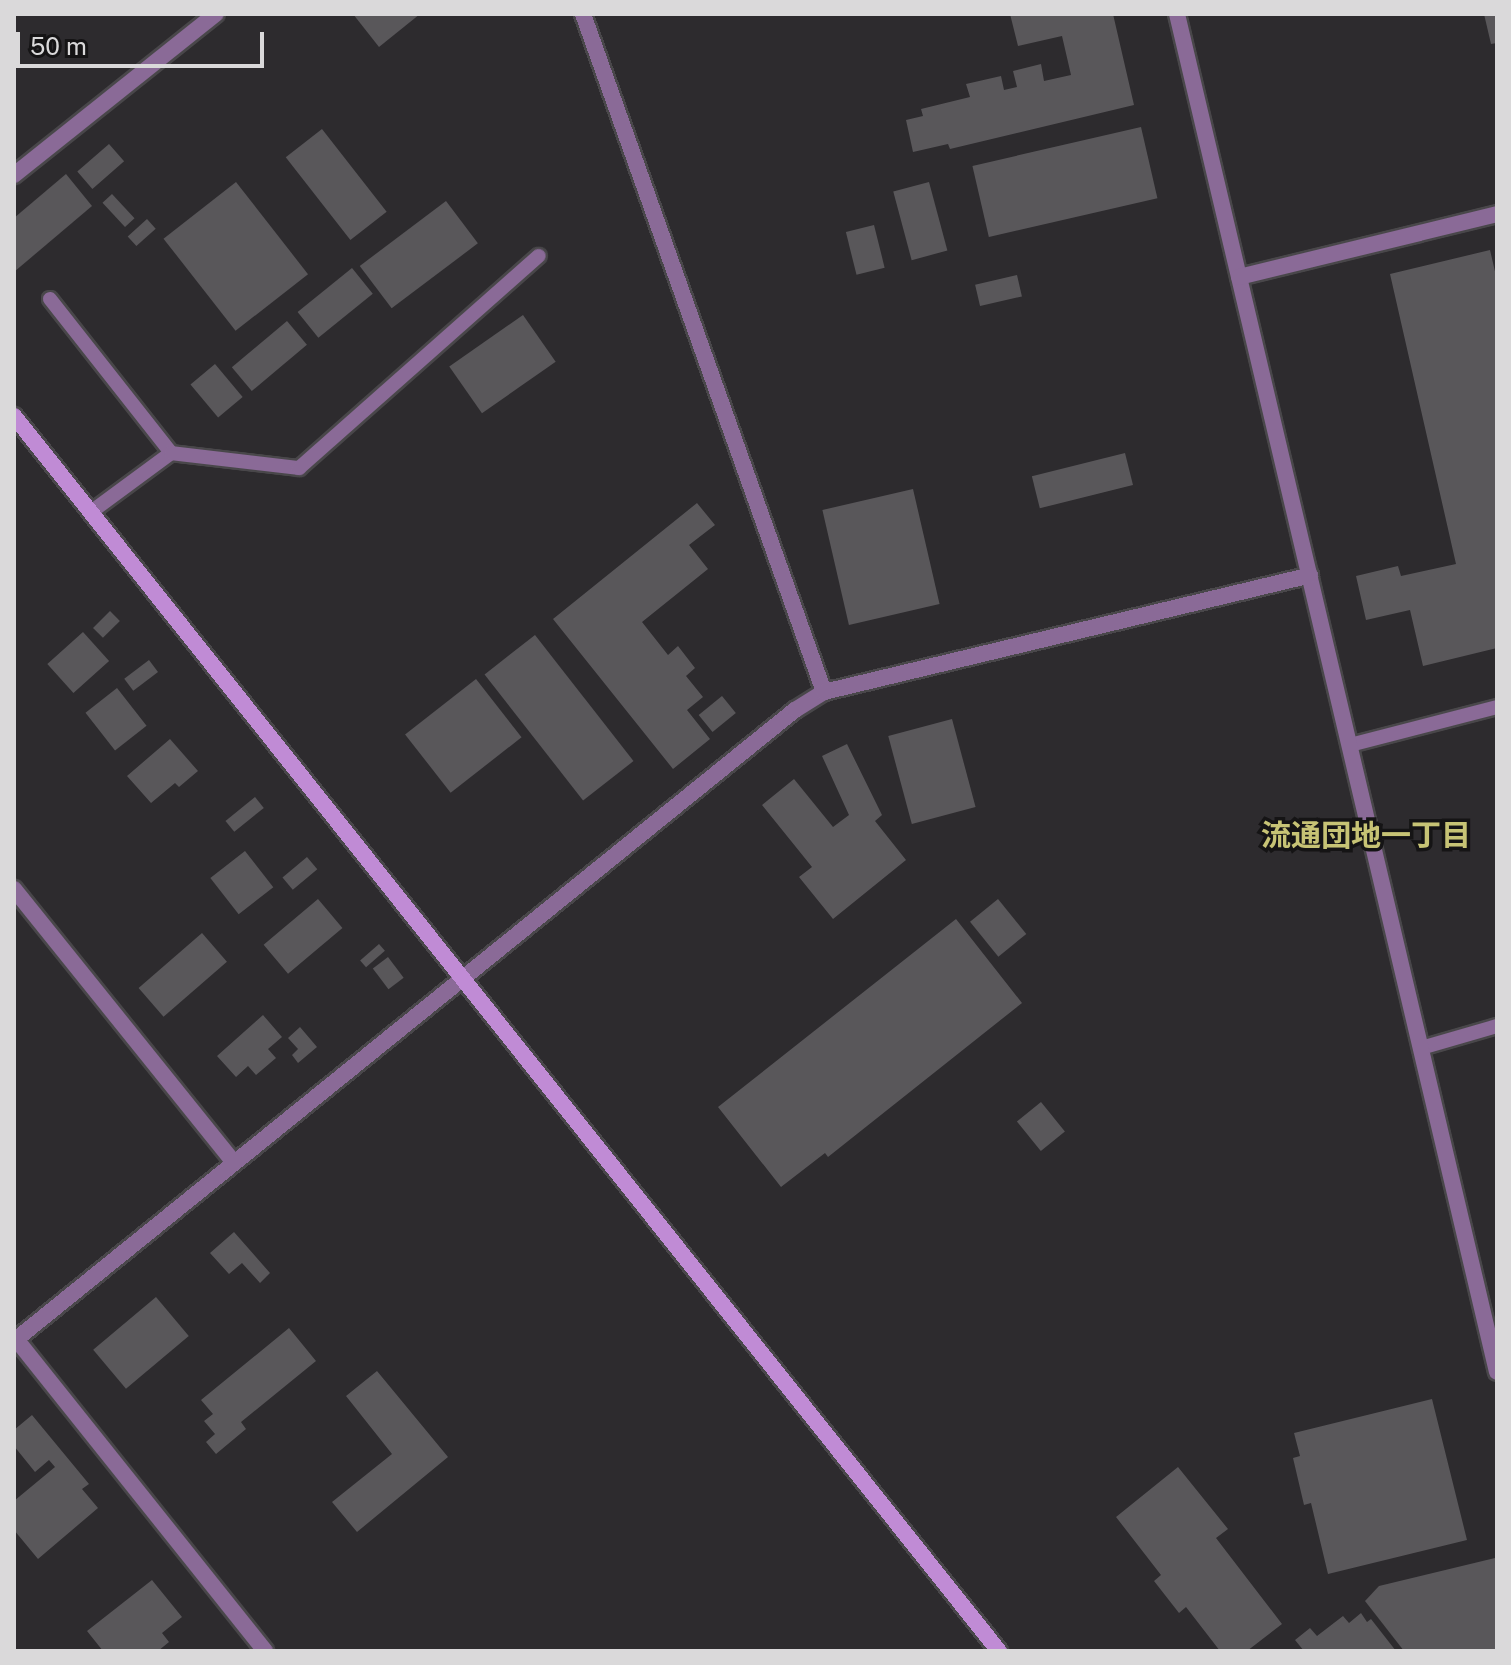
<!DOCTYPE html>
<html>
<head>
<meta charset="utf-8">
<style>
	body { margin:0 }
	#map { position:relative; width:1511px; height:1665px; overflow:hidden; background:#2d2b2e; font-family:"Public Sans","Noto Sans JP",sans-serif }
	div>[style] { position:absolute }
	.building>* { inset:0; background:#59575a; transform-origin:0 0 }
	.roads { filter:drop-shadow(2px 0 #49474a) drop-shadow(-2px 0 #49474a) drop-shadow(0 2px #49474a) drop-shadow(0 -2px #49474a) }
	.lane>* { height:14px; margin:-7px; padding:0 7px; transform-origin:7px; border-radius:7px; background:#8a6a97 }
	.street>* { height:16px; margin:-8px; padding:0 8px; transform-origin:8px; border-radius:8px; background:#8a6a97 }
	.secondary>* { height:16px; margin:-8px; padding:0 8px; transform-origin:8px; border-radius:8px; background:#c08bd5 }
	span { translate:-50% -50%; white-space:nowrap; text-align:center; line-height:1.15; -webkit-text-stroke:7px #151415; paint-order:stroke }
	.neighbourhood-label { font-size:30px; color:#c7c375; font-weight:700 }
	.frame { position:absolute; inset:0; border:16px solid #dad9da; pointer-events:none }
	.scale { position:absolute; left:16px; top:32px; width:248px; height:36px; box-sizing:border-box; border:4px solid #dad9da; border-top:0; padding-left:10px; font-size:24px; line-height:28px; white-space:nowrap; color:#dad9da; -webkit-text-stroke:6px #151415; paint-order:stroke }
</style>
</head>
<body>
<div id="map">
	<div class="building">
		<i style="clip-path:polygon(353px 14px,420px 14px,379px 47px)"></i>
		<i style="clip-path:polygon(1010px 14px,1113px 14px,1134px 105px,950px 149px,948px 144px,913px 152px,906px 120px,923px 116px,921px 109px,970px 97px,966px 84px,1001px 76px,1004px 90px,1017px 87px,1013px 71px,1041px 64px,1044px 81px,1071px 75px,1062px 36px,1018px 46px)"></i>
		<i style="clip-path:polygon(1484px 14px,1497px 14px,1497px 43px,1491px 44px)"></i>
		<i style="left:1141px;top:127px;width:73px;height:173px;rotate:77deg"></i>
		<i style="left:322px;top:129px;width:105px;height:46px;rotate:52deg"></i>
		<i style="left:109px;top:144px;width:23px;height:42px;rotate:49deg"></i>
		<i style="clip-path:polygon(66px 174px,92px 206px,14px 272px,14px 218px)"></i>
		<i style="left:236px;top:182px;width:117px;height:92px;rotate:52deg"></i>
		<i style="left:929px;top:182px;width:71px;height:37px;rotate:75deg"></i>
		<i style="left:112px;top:194px;width:33px;height:13px;rotate:47deg"></i>
		<i style="left:446px;top:201px;width:53px;height:108px;rotate:53deg"></i>
		<i style="left:147px;top:219px;width:13px;height:26px;rotate:48deg"></i>
		<i style="left:874px;top:225px;width:44px;height:29px;rotate:76deg"></i>
		<i style="clip-path:polygon(1490px 250px,1497px 280px,1497px 648px,1423px 666px,1410px 610px,1366px 620px,1356px 576px,1398px 566px,1401px 576px,1456px 564px,1390px 274px)"></i>
		<i style="left:352px;top:268px;width:33px;height:70px;rotate:51deg"></i>
		<i style="left:1017px;top:275px;width:22px;height:43px;rotate:77deg"></i>
		<i style="left:523px;top:315px;width:57px;height:90px;rotate:55deg"></i>
		<i style="left:287px;top:321px;width:31px;height:72px;rotate:50deg"></i>
		<i style="left:215px;top:364px;width:43px;height:32px;rotate:50deg"></i>
		<i style="left:1125px;top:453px;width:33px;height:96px;rotate:76deg"></i>
		<i style="left:913px;top:489px;width:118px;height:93px;rotate:77deg"></i>
		<i style="clip-path:polygon(697px 503px,715px 525px,689px 545px,708px 569px,642px 622px,668px 655px,678px 646px,695px 668px,686px 676px,703px 697px,687px 710px,710px 739px,673px 769px,553px 619px)"></i>
		<i style="left:110px;top:611px;width:14px;height:24px;rotate:45deg"></i>
		<i style="left:83px;top:632px;width:39px;height:48px;rotate:48deg"></i>
		<i style="left:535px;top:635px;width:160px;height:64px;rotate:52deg"></i>
		<i style="left:149px;top:660px;width:15px;height:31px;rotate:53deg"></i>
		<i style="left:476px;top:679px;width:74px;height:90px;rotate:52deg"></i>
		<i style="left:117px;top:688px;width:48px;height:40px;rotate:52deg"></i>
		<i style="left:722px;top:696px;width:22px;height:30px;rotate:51deg"></i>
		<i style="left:952px;top:719px;width:91px;height:66px;rotate:75deg"></i>
		<i style="clip-path:polygon(170px 739px,198px 771px,179px 787px,175px 783px,151px 803px,127px 776px)"></i>
		<i style="clip-path:polygon(847px 744px,882px 815px,875px 821px,906px 860px,833px 919px,799px 877px,812px 867px,762px 805px,794px 779px,833px 827px,849px 815px,822px 756px)"></i>
		<i style="left:255px;top:797px;width:14px;height:38px;rotate:51deg"></i>
		<i style="left:245px;top:851px;width:46px;height:44px;rotate:52deg"></i>
		<i style="left:307px;top:857px;width:16px;height:32px;rotate:50deg"></i>
		<i style="left:318px;top:899px;width:38px;height:71px;rotate:50deg"></i>
		<i style="left:998px;top:899px;width:45px;height:36px;rotate:51deg"></i>
		<i style="clip-path:polygon(956px 919px,1022px 1003px,828px 1157px,825px 1153px,781px 1187px,718px 1107px)"></i>
		<i style="left:202px;top:933px;width:38px;height:84px;rotate:49deg"></i>
		<i style="left:379px;top:944px;width:9px;height:25px;rotate:49deg"></i>
		<i style="left:388px;top:957px;width:26px;height:19px;rotate:53deg"></i>
		<i style="clip-path:polygon(263px 1015px,282px 1037px,268px 1049px,276px 1058px,256px 1075px,248px 1066px,236px 1077px,217px 1056px)"></i>
		<i style="clip-path:polygon(300px 1027px,317px 1047px,298px 1063px,292px 1055px,298px 1049px,288px 1038px)"></i>
		<i style="left:1041px;top:1102px;width:38px;height:31px;rotate:51deg"></i>
		<i style="clip-path:polygon(234px 1232px,270px 1273px,260px 1283px,242px 1263px,229px 1274px,210px 1253px)"></i>
		<i style="left:156px;top:1297px;width:51px;height:82px;rotate:50deg"></i>
		<i style="clip-path:polygon(289px 1328px,316px 1361px,241px 1422px,246px 1429px,216px 1454px,206px 1442px,215px 1434px,204px 1421px,213px 1414px,201px 1400px)"></i>
		<i style="clip-path:polygon(377px 1371px,448px 1457px,357px 1532px,332px 1502px,392px 1454px,346px 1396px)"></i>
		<i style="clip-path:polygon(1432px 1399px,1467px 1540px,1328px 1574px,1311px 1503px,1304px 1505px,1293px 1458px,1300px 1456px,1294px 1433px)"></i>
		<i style="clip-path:polygon(32px 1415px,89px 1484px,82px 1489px,98px 1508px,38px 1559px,14px 1530px,14px 1501px,55px 1467px,49px 1460px,35px 1472px,14px 1446px,14px 1430px)"></i>
		<i style="clip-path:polygon(1178px 1467px,1228px 1529px,1216px 1538px,1282px 1624px,1247px 1651px,1220px 1651px,1186px 1607px,1179px 1613px,1154px 1581px,1161px 1575px,1116px 1517px)"></i>
		<i style="clip-path:polygon(1495px 1558px,1497px 1651px,1404px 1651px,1365px 1601px,1379px 1586px)"></i>
		<i style="clip-path:polygon(152px 1580px,182px 1617px,162px 1633px,169px 1642px,158px 1651px,103px 1651px,87px 1631px)"></i>
		<i style="clip-path:polygon(1361px 1613px,1367px 1622px,1371px 1619px,1396px 1651px,1304px 1651px,1295px 1640px,1310px 1628px,1317px 1636px,1343px 1616px,1349px 1623px)"></i>
	</div>
	<div class="roads">
		<div class="lane">
			<i style="left:50px;top:299px;width:196px;rotate:51.8deg"></i>
			<i style="left:91px;top:512px;width:99px;rotate:-36.4deg"></i>
			<i style="left:171px;top:453px;width:129px;rotate:6.7deg"></i>
			<i style="left:299px;top:468px;width:320px;rotate:-41.5deg"></i>
			<i style="left:1350px;top:745px;width:152px;rotate:-14.5deg"></i>
			<i style="left:1421px;top:1048px;width:79px;rotate:-16.1deg"></i>
		</div>
		<div class="street">
			<i style="left:583px;top:14px;width:720px;rotate:70.43deg"></i>
			<i style="left:1177px;top:14px;width:1395px;rotate:76.74deg"></i>
			<i style="left:14px;top:175px;width:258px;rotate:-38.6deg"></i>
			<i style="left:1239px;top:277px;width:266px;rotate:-13.7deg"></i>
			<i style="left:14px;top:889px;width:351px;rotate:51.2deg"></i>
			<i style="left:16px;top:1339px;width:399px;rotate:51.4deg"></i>
			<i style="left:14px;top:1341px;width:1004px;rotate:-38.94deg"></i>
			<i style="left:795px;top:710px;width:34px;rotate:-32deg"></i>
			<i style="left:824px;top:692px;width:500px;rotate:-13.5deg"></i>
		</div>
		<div class="secondary">
			<i style="left:14px;top:416px;width:1580px;rotate:51.43deg"></i>
		</div>
	</div>
	<div class="neighbourhood-label">
		<span style="left:1366px;top:835px">流通団地一丁目</span>
	</div>
	<div class="frame"></div>
	<div class="scale">50 m</div>
</div>
</body>
</html>
